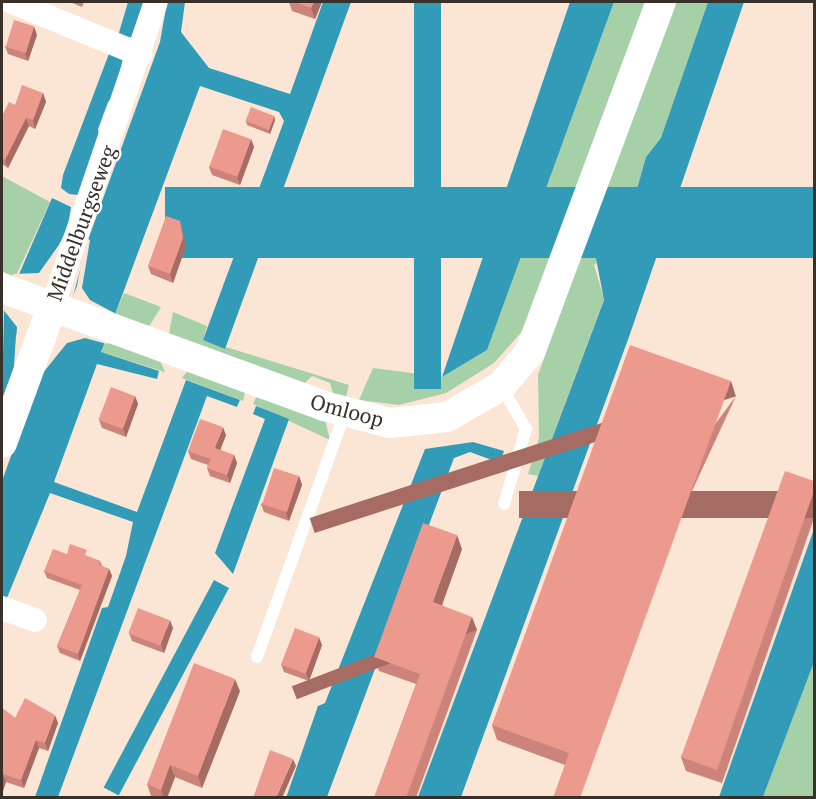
<!DOCTYPE html>
<html>
<head>
<meta charset="utf-8">
<style>
	body { margin:0 }
	#map { position:relative; width:816px; height:799px; overflow:hidden; background:#fbe5d4; font-family:"PT Serif",serif }
	div>[style] { position:absolute }
	.green>* { inset:0; background:#a6d0a8 }
	.water>* { inset:0; background:#329bb8; transform-origin:0 0 }
	.pier>* { inset:0; background:#fbe5d4 }
	.service>* { height:12px; margin:-6px; padding:0 6px; transform-origin:6px; border-radius:6px; background:#fff }
	.minor>* { height:24px; margin:-12px; padding:0 12px; transform-origin:12px; border-radius:12px; background:#fff }
	.tertiary>* { height:30px; margin:-15px; padding:0 15px; transform-origin:15px; border-radius:15px; background:#fff }
	.wall>* { inset:0; background:#cc847a }
	.shaded-wall>* { inset:0; background:#a66c63; transform-origin:0 0 }
	.building>* { inset:0; background:#ed9a8e; transform-origin:0 0 }
	span { translate:-50% -50%; white-space:nowrap; text-align:center; line-height:1.15; -webkit-text-stroke:4.5px #fff; paint-order:stroke }
	.street-label { font-size:21px; color:#39302a }
	.frame { position:absolute; inset:0; border:3px solid #39302a; pointer-events:none }
</style>
</head>
<body>
<div id="map">
	<div class="green">
		<i style="clip-path:polygon(614px 2px,650px 2px,534px 318px,494px 363px,446px 393px,399px 405px,359px 400px,373px 368px,442px 377px,487px 350px)"></i>
		<i style="clip-path:polygon(673px 2px,708px 2px,661px 139px,646px 157px,622px 242px,594px 265px,604px 299px,538px 476px,528px 474px,539px 438px,538px 375px)"></i>
		<i style="clip-path:polygon(2px 176px,50px 202px,15px 278px,2px 271px)"></i>
		<i style="clip-path:polygon(124px 293px,161px 307px,150px 325px,141px 328px,115px 314px)"></i>
		<i style="clip-path:polygon(173px 312px,207px 326px,203px 340px,349px 385px,346px 397px,334px 397px,330px 383px,312px 376px,301px 387px,169px 334px)"></i>
		<i style="clip-path:polygon(104px 342px,159px 358px,165px 372px,101px 352px)"></i>
		<i style="clip-path:polygon(189px 369px,246px 389px,243px 401px,182px 378px)"></i>
		<i style="clip-path:polygon(258px 393px,325px 420px,330px 440px,253px 404px)"></i>
		<i style="clip-path:polygon(814px 662px,814px 797px,763px 797px)"></i>
	</div>
	<div class="water">
		<i style="clip-path:polygon(128px 2px,146px 2px,134px 37px,123px 38px,118px 36px)"></i>
		<i style="clip-path:polygon(167px 2px,185px 2px,181px 32px,209px 68px,290px 94px,323px 2px,351px 2px,225px 349px,203px 340px,284px 121px,279px 112px,200px 86px,101px 352px,159px 371px,157px 379px,97px 364px,54px 482px,137px 512px,186px 380px,240px 400px,237px 407px,207px 396px,58px 797px,35px 797px,102px 608px,108px 607px,126px 556px,133px 522px,50px 493px,2px 610px,2px 481px,40px 375px,59px 348px,89px 237px,160px 42px)"></i>
		<i style="left:414px;top:2px;width:27px;height:387px"></i>
		<i style="clip-path:polygon(570px 2px,614px 2px,487px 350px,442px 377px)"></i>
		<i style="clip-path:polygon(708px 2px,744px 2px,630px 334px,461px 797px,418px 797px,604px 300px,595px 253px,622px 242px,646px 157px,661px 138px)"></i>
		<i style="clip-path:polygon(110px 51px,123px 58px,115px 94px,108px 102px,98px 129px,100px 142px,79px 195px,69px 194px,61px 188px,63px 175px)"></i>
		<i style="left:814px;top:187px;width:71px;height:649px;rotate:90deg"></i>
		<i style="clip-path:polygon(52px 198px,71px 207px,68px 226px,16px 336px,14px 367px,2px 400px,4px 309px)"></i>
		<i style="clip-path:polygon(256px 406px,289px 419px,233px 574px,215px 553px,265px 419px,253px 414px)"></i>
		<i style="clip-path:polygon(473px 442px,504px 451px,500px 463px,470px 452px,454px 458px,327px 797px,286px 798px,318px 706px,325px 703px,425px 449px)"></i>
		<i style="clip-path:polygon(814px 529px,814px 662px,763px 797px,719px 797px)"></i>
		<i style="left:214px;top:580px;width:17px;height:235px;rotate:28deg"></i>
	</div>
	<div class="pier">
		<i style="clip-path:polygon(68px 232px,19px 337px,14px 371px,17px 327px,2px 308px,13px 274px,39px 273px)"></i>
		<i style="clip-path:polygon(86px 238px,90px 240px,82px 288px,90px 300px,118px 315px,107px 344px,85px 338px,67px 343px,38px 379px,77px 286px)"></i>
	</div>
	<div class="service">
		<i style="left:501px;top:386px;width:50px;rotate:59.8deg"></i>
		<i style="left:526px;top:429px;width:78px;rotate:106.3deg"></i>
		<i style="left:257px;top:657px;width:260px;rotate:-70.2deg"></i>
	</div>
	<div class="minor">
		<i style="left:12px;top:2px;width:139px;rotate:22.3deg"></i>
		<i style="left:52px;top:307px;width:322px;rotate:-71.2deg"></i>
		<i style="left:2px;top:608px;width:35px;rotate:20deg"></i>
	</div>
	<div class="tertiary">
		<i style="left:2px;top:288px;width:343px;rotate:20.1deg"></i>
		<i style="left:324px;top:406px;width:68px;rotate:14.4deg"></i>
		<i style="left:390px;top:423px;width:57px;rotate:-6deg"></i>
		<i style="left:447px;top:417px;width:62px;rotate:-29.9deg"></i>
		<i style="left:501px;top:386px;width:45px;rotate:-49.5deg"></i>
		<i style="left:530px;top:352px;width:374px;rotate:-69.5deg"></i>
		<i style="left:2px;top:443px;width:145px;rotate:-69.8deg"></i>
	</div>
	<div class="wall">
		<i style="clip-path:polygon(70px 2px,84px 2px,82px 7px)"></i>
		<i style="clip-path:polygon(289px 2px,322px 2px,315px 19px,292px 11px)"></i>
		<i style="clip-path:polygon(37px 35px,28px 61px,8px 54px,5px 46px)"></i>
		<i style="clip-path:polygon(43px 93px,46px 102px,35px 129px,29px 126px,8px 168px,2px 164px,2px 116px,15px 105px)"></i>
		<i style="clip-path:polygon(274px 116px,275px 120px,270px 134px,247px 125px,246px 121px)"></i>
		<i style="clip-path:polygon(251px 139px,254px 147px,240px 185px,212px 175px,209px 167px)"></i>
		<i style="clip-path:polygon(180px 221px,186px 246px,173px 283px,151px 274px,148px 266px)"></i>
		<i style="clip-path:polygon(135px 396px,138px 404px,126px 437px,102px 428px,99px 420px)"></i>
		<i style="clip-path:polygon(736px 396px,565px 765px,497px 740px,492px 725px)"></i>
		<i style="clip-path:polygon(226px 435px,220px 450px,234px 455px,237px 463px,230px 483px,210px 476px,207px 468px,208px 465px,191px 459px,188px 451px)"></i>
		<i style="clip-path:polygon(299px 476px,302px 485px,289px 521px,264px 512px,261px 504px)"></i>
		<i style="clip-path:polygon(814px 481px,814px 518px,722px 783px,686px 771px,681px 757px)"></i>
		<i style="clip-path:polygon(462px 549px,442px 605px,477px 630px,416px 798px,374px 798px,416px 684px,379px 671px,374px 657px)"></i>
		<i style="clip-path:polygon(67px 554px,89px 557px,100px 561px,102px 566px,109px 569px,112px 576px,80px 661px,60px 653px,57px 646px,80px 590px,47px 578px,44px 571px)"></i>
		<i style="clip-path:polygon(173px 628px,164px 653px,132px 641px,129px 633px)"></i>
		<i style="clip-path:polygon(322px 645px,309px 681px,284px 672px,281px 664px)"></i>
		<i style="clip-path:polygon(240px 691px,202px 788px,175px 777px,167px 798px,155px 798px,151px 796px,147px 784px)"></i>
		<i style="clip-path:polygon(2px 708px,15px 718px,58px 723px,48px 751px,39px 748px,24px 788px,6px 782px,2px 794px)"></i>
	</div>
	<div class="shaded-wall">
		<i style="clip-path:polygon(314px 2px,322px 2px,315px 19px,311px 8px)"></i>
		<i style="clip-path:polygon(34px 26px,37px 35px,28px 61px,25px 53px)"></i>
		<i style="clip-path:polygon(43px 93px,46px 102px,35px 129px,33px 120px)"></i>
		<i style="clip-path:polygon(274px 116px,275px 120px,270px 134px,269px 130px)"></i>
		<i style="clip-path:polygon(26px 118px,29px 126px,8px 168px,5px 160px)"></i>
		<i style="clip-path:polygon(251px 139px,254px 147px,240px 185px,237px 177px)"></i>
		<i style="clip-path:polygon(180px 221px,186px 246px,173px 283px,170px 274px)"></i>
		<i style="left:731px;top:381px;width:16px;height:443px;rotate:72deg"></i>
		<i style="clip-path:polygon(135px 396px,138px 404px,126px 437px,123px 429px)"></i>
		<i style="clip-path:polygon(223px 427px,226px 435px,218px 456px,215px 448px)"></i>
		<i style="clip-path:polygon(234px 455px,237px 463px,230px 483px,227px 475px)"></i>
		<i style="clip-path:polygon(299px 476px,302px 485px,289px 521px,286px 513px)"></i>
		<i style="left:814px;top:491px;width:27px;height:295px;rotate:90deg"></i>
		<i style="clip-path:polygon(457px 535px,462px 549px,438px 616px,433px 602px)"></i>
		<i style="clip-path:polygon(109px 569px,112px 576px,80px 661px,78px 654px)"></i>
		<i style="left:472px;top:617px;width:14px;height:193px;rotate:69deg"></i>
		<i style="clip-path:polygon(170px 620px,173px 628px,164px 653px,161px 644px)"></i>
		<i style="clip-path:polygon(319px 637px,322px 645px,309px 681px,306px 673px)"></i>
		<i style="clip-path:polygon(235px 679px,240px 691px,202px 788px,198px 776px)"></i>
		<i style="clip-path:polygon(55px 715px,58px 723px,48px 751px,45px 743px)"></i>
		<i style="clip-path:polygon(36px 740px,39px 748px,24px 788px,21px 780px)"></i>
		<i style="clip-path:polygon(293px 759px,296px 766px,282px 798px,276px 798px)"></i>
		<i style="clip-path:polygon(170px 765px,175px 777px,167px 798px,164px 798px,161px 790px)"></i>
		<i style="clip-path:polygon(3px 774px,6px 782px,2px 794px,2px 778px)"></i>
	</div>
	<div class="building">
		<i style="clip-path:polygon(294px 2px,314px 2px,311px 8px)"></i>
		<i style="left:14px;top:20px;width:21px;height:28px;rotate:17deg"></i>
		<i style="clip-path:polygon(22px 85px,43px 93px,33px 120px,26px 118px,5px 160px,2px 158px,2px 116px,9px 102px,15px 105px)"></i>
		<i style="left:251px;top:107px;width:25px;height:15px;rotate:21deg"></i>
		<i style="left:223px;top:129px;width:30px;height:40px;rotate:20deg"></i>
		<i style="clip-path:polygon(166px 216px,180px 221px,183px 238px,170px 274px,148px 266px)"></i>
		<i style="clip-path:polygon(630px 345px,731px 381px,580px 798px,553px 798px,569px 753px,492px 725px)"></i>
		<i style="left:111px;top:387px;width:26px;height:35px;rotate:21deg"></i>
		<i style="clip-path:polygon(200px 419px,223px 427px,215px 448px,234px 455px,227px 475px,207px 468px,211px 459px,188px 451px)"></i>
		<i style="left:274px;top:468px;width:26px;height:38px;rotate:18deg"></i>
		<i style="clip-path:polygon(785px 471px,814px 481px,814px 491px,717px 770px,681px 757px)"></i>
		<i style="clip-path:polygon(423px 523px,457px 535px,433px 602px,472px 617px,406px 798px,374px 798px,420px 674px,374px 657px)"></i>
		<i style="clip-path:polygon(70px 544px,87px 550px,85px 555px,100px 561px,99px 565px,109px 569px,78px 654px,57px 646px,82px 585px,44px 571px,53px 549px,67px 554px)"></i>
		<i style="left:138px;top:608px;width:34px;height:27px;rotate:21deg"></i>
		<i style="left:295px;top:628px;width:26px;height:39px;rotate:21deg"></i>
		<i style="clip-path:polygon(194px 663px,235px 679px,198px 776px,170px 765px,161px 790px,147px 784px)"></i>
		<i style="clip-path:polygon(25px 698px,55px 715px,45px 743px,36px 740px,21px 780px,3px 774px,2px 778px,2px 708px,15px 718px)"></i>
		<i style="clip-path:polygon(270px 750px,293px 759px,276px 798px,253px 798px)"></i>
	</div>
	<div class="street-label">
		<span style="left:81px;top:223px;rotate:-70deg">Middelburgseweg</span>
		<span style="left:347px;top:410px;rotate:15deg">Omloop</span>
	</div>
	<div class="frame"></div>
</div>
</body>
</html>
